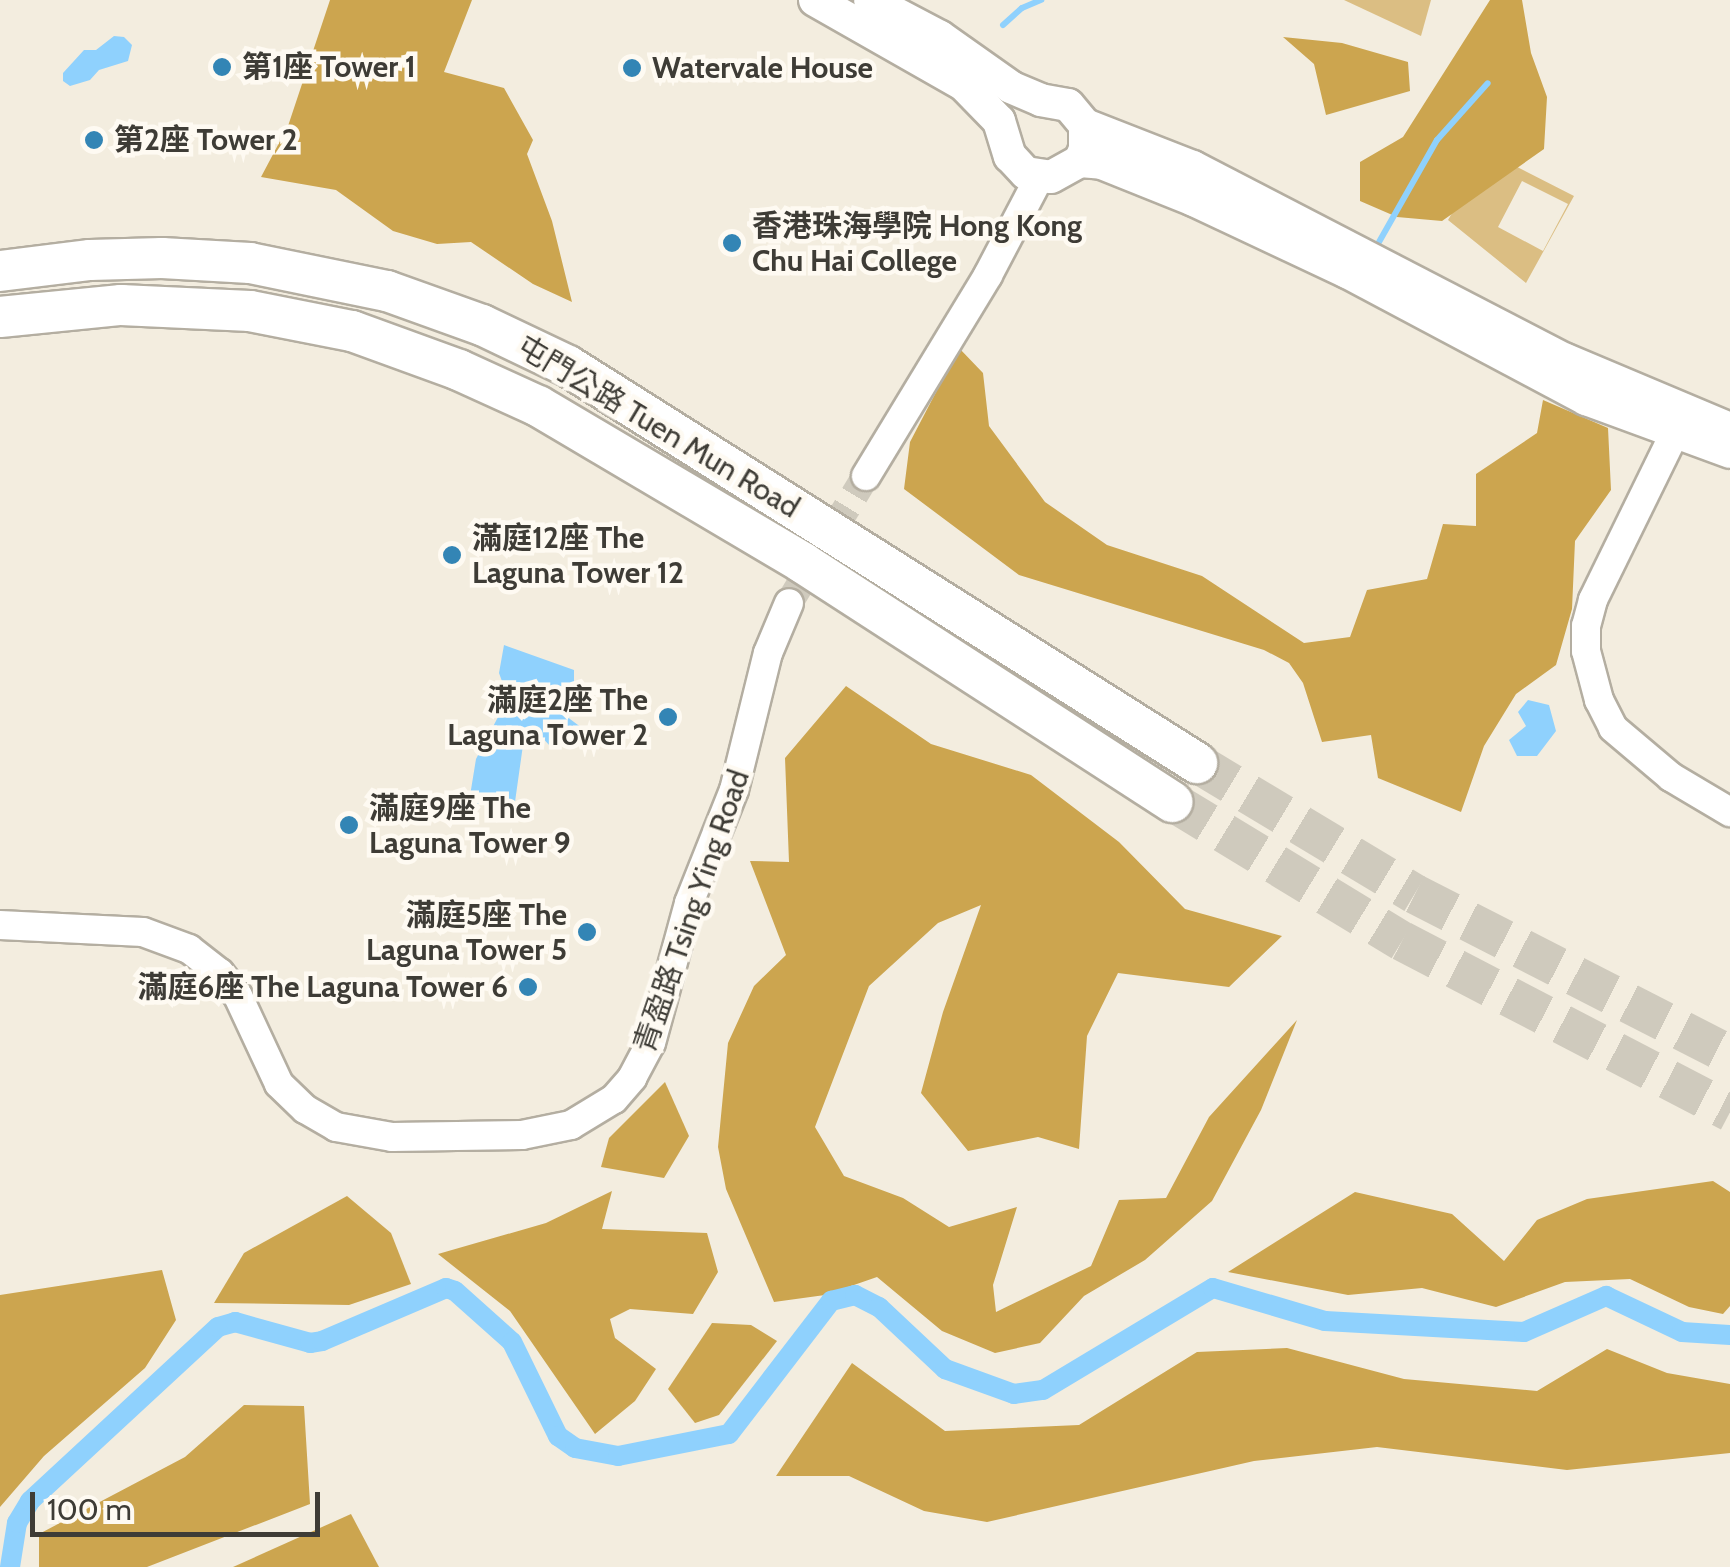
<!DOCTYPE html>
<html>
<head>
<meta charset="utf-8">
<style>
	body { margin:0 }
	#map { position:relative; width:1730px; height:1567px; overflow:hidden; background:#f3eddf; font-family:Cabin,"Noto Sans TC",sans-serif }
	div>[style] { position:absolute }
	.green>* { inset:0; background:#dbbe83 }
	.forest>* { inset:0; background:#cca54f }
	.water>* { inset:0; background:#8fd1fd }
	.stream>* { height:6px; margin:-3px; padding:0 3px; transform-origin:3px; border-radius:3px; background:#8fd1fd }
	.canal>* { height:20px; margin:-10px; padding:0 10px; transform-origin:10px; border-radius:10px; background:#8fd1fd }
	.minor-tunnel>* { height:28px; margin-top:-14px; transform-origin:0; background:repeating-linear-gradient(90deg,#cfcabd 0 28px,transparent 0 42px) }
	.highway-tunnel>* { height:40px; margin-top:-20px; transform-origin:0; background:repeating-linear-gradient(90deg,#cfcabd 0 40px,transparent 0 60px) }
	.roads { filter:drop-shadow(2px 0 #b4aea1) drop-shadow(-2px 0 #b4aea1) drop-shadow(0 2px #b4aea1) drop-shadow(0 -2px #b4aea1) }
	.minor>* { height:28px; margin:-14px; padding:0 14px; transform-origin:14px; border-radius:14px; background:#fff }
	.major>* { height:32px; margin:-16px; padding:0 16px; transform-origin:16px; border-radius:16px; background:#fff }
	.highway>* { height:40px; margin:-20px; padding:0 20px; transform-origin:20px; border-radius:20px; background:#fff }
	.dots>* { width:28px; height:28px; translate:-50% -50%; box-sizing:border-box; border:5px solid #fefaf2; border-radius:50% }
	span { translate:-50% -50%; white-space:nowrap; text-align:center; line-height:1.15; -webkit-text-stroke:9px #fefaf2; paint-order:stroke }
	.poi-label { font-size:30px; color:#3e3c36; font-weight:700 }
	.left { translate:0 -50%; text-align:left }
	.right { translate:-100% -50%; text-align:right }
	.street-label { font-size:30px; color:#3e3c36 }
	.scale { position:absolute; left:30px; top:1492px; width:290px; height:45px; box-sizing:border-box; border:5px solid #3e3c36; border-top:0; padding-left:12px; font-size:30px; line-height:35px; white-space:nowrap; color:#3e3c36; -webkit-text-stroke:8px #fefaf2; paint-order:stroke }
</style>
</head>
<body>
<div id="map">
	<div class="green">
		<i style="clip-path:polygon(1344px 0,1431px 0,1421px 36px)"></i>
		<i style="clip-path:polygon(evenodd,1488px 152px,1574px 196px,1526px 283px,1448px 220px,1488px 152px,1522px 181px,1568px 204px,1543px 251px,1498px 227px,1522px 181px)"></i>
	</div>
	<div class="forest">
		<i style="clip-path:polygon(330px 0,472px 0,444px 72px,504px 88px,533px 140px,527px 154px,552px 221px,572px 302px,533px 284px,471px 242px,437px 244px,393px 231px,336px 190px,261px 177px,288px 126px)"></i>
		<i style="clip-path:polygon(1490px 0,1522px 0,1531px 53px,1547px 97px,1544px 149px,1442px 221px,1397px 217px,1360px 201px,1360px 162px,1403px 137px)"></i>
		<i style="clip-path:polygon(1283px 37px,1342px 43px,1408px 62px,1410px 91px,1326px 115px,1314px 64px)"></i>
		<i style="clip-path:polygon(959px 348px,983px 373px,989px 426px,1045px 502px,1107px 545px,1202px 576px,1304px 643px,1350px 637px,1367px 590px,1427px 579px,1443px 524px,1476px 526px,1476px 474px,1537px 433px,1543px 400px,1608px 428px,1611px 490px,1575px 541px,1572px 609px,1556px 665px,1516px 694px,1484px 746px,1461px 812px,1378px 778px,1371px 735px,1322px 742px,1303px 683px,1289px 663px,1264px 650px,1019px 575px,904px 489px,910px 442px)"></i>
		<i style="clip-path:polygon(846px 686px,931px 744px,1031px 775px,1119px 842px,1185px 909px,1282px 936px,1229px 987px,1118px 973px,1087px 1036px,1079px 1149px,1038px 1137px,968px 1151px,921px 1093px,943px 1012px,981px 905px,938px 923px,869px 986px,815px 1127px,844px 1176px,903px 1198px,949px 1227px,1017px 1207px,993px 1285px,996px 1312px,1091px 1266px,1119px 1200px,1166px 1198px,1209px 1117px,1297px 1020px,1261px 1110px,1212px 1201px,1145px 1260px,1084px 1296px,1040px 1343px,995px 1353px,942px 1331px,877px 1277px,825px 1295px,774px 1302px,726px 1189px,718px 1147px,728px 1043px,754px 986px,786px 955px,750px 861px,789px 862px,785px 758px)"></i>
		<i style="clip-path:polygon(665px 1082px,689px 1136px,664px 1178px,601px 1167px,609px 1138px)"></i>
		<i style="clip-path:polygon(1713px 1181px,1730px 1192px,1730px 1306px,1723px 1314px,1689px 1307px,1630px 1279px,1565px 1282px,1496px 1307px,1422px 1288px,1348px 1295px,1228px 1272px,1355px 1192px,1452px 1214px,1504px 1261px,1537px 1220px,1587px 1199px)"></i>
		<i style="clip-path:polygon(612px 1191px,602px 1229px,707px 1233px,718px 1272px,693px 1314px,630px 1309px,610px 1319px,615px 1338px,656px 1369px,635px 1401px,595px 1434px,510px 1311px,438px 1254px,546px 1223px)"></i>
		<i style="clip-path:polygon(347px 1196px,391px 1233px,411px 1284px,349px 1305px,214px 1303px,244px 1253px)"></i>
		<i style="clip-path:polygon(162px 1270px,176px 1320px,145px 1368px,44px 1456px,0 1507px,0 1295px)"></i>
		<i style="clip-path:polygon(712px 1323px,751px 1325px,777px 1341px,719px 1415px,695px 1423px,668px 1389px)"></i>
		<i style="clip-path:polygon(1287px 1348px,1404px 1379px,1537px 1391px,1607px 1349px,1667px 1373px,1730px 1384px,1730px 1453px,1567px 1470px,1377px 1447px,1254px 1461px,987px 1522px,924px 1511px,849px 1476px,776px 1476px,852px 1363px,945px 1431px,1079px 1425px,1197px 1352px)"></i>
		<i style="clip-path:polygon(244px 1405px,304px 1406px,310px 1504px,147px 1567px,39px 1567px,39px 1534px,185px 1457px)"></i>
		<i style="clip-path:polygon(351px 1514px,379px 1567px,233px 1567px)"></i>
	</div>
	<div class="water">
		<i style="clip-path:polygon(114px 36px,124px 37px,132px 45px,128px 61px,99px 70px,90px 80px,70px 86px,63px 81px,63px 73px,84px 50px,96px 50px)"></i>
		<i style="clip-path:polygon(504px 645px,574px 670px,574px 686px,551px 686px,546px 701px,582px 728px,571px 741px,550px 746px,537px 732px,523px 745px,514px 809px,469px 802px,476px 759px,508px 698px,499px 673px)"></i>
		<i style="clip-path:polygon(1528px 700px,1549px 705px,1556px 731px,1537px 756px,1517px 756px,1509px 740px,1526px 726px,1518px 712px)"></i>
	</div>
	<div class="stream">
		<i style="left:1003px;top:25px;width:25px;rotate:-42deg"></i>
		<i style="left:1022px;top:8px;width:21px;rotate:-23deg"></i>
		<i style="left:1379px;top:242px;width:117px;rotate:-60.4deg"></i>
		<i style="left:1437px;top:140px;width:76px;rotate:-48.2deg"></i>
	</div>
	<div class="canal">
		<i style="left:10px;top:1567px;width:45px;rotate:-81deg"></i>
		<i style="left:17px;top:1523px;width:26px;rotate:-59deg"></i>
		<i style="left:30px;top:1501px;width:256px;rotate:-42.8deg"></i>
		<i style="left:218px;top:1327px;width:18px;rotate:-16deg"></i>
		<i style="left:235px;top:1322px;width:78px;rotate:15.6deg"></i>
		<i style="left:310px;top:1343px;width:12px;rotate:-9deg"></i>
		<i style="left:322px;top:1341px;width:135px;rotate:-23.1deg"></i>
		<i style="left:446px;top:1288px;width:9px;rotate:18deg"></i>
		<i style="left:455px;top:1291px;width:76px;rotate:41.8deg"></i>
		<i style="left:512px;top:1342px;width:105px;rotate:63.9deg"></i>
		<i style="left:558px;top:1436px;width:21px;rotate:35deg"></i>
		<i style="left:575px;top:1448px;width:44px;rotate:10.5deg"></i>
		<i style="left:618px;top:1456px;width:113px;rotate:-11.2deg"></i>
		<i style="left:729px;top:1434px;width:168px;rotate:-52.5deg"></i>
		<i style="left:831px;top:1301px;width:25px;rotate:-14deg"></i>
		<i style="left:855px;top:1295px;width:27px;rotate:27deg"></i>
		<i style="left:879px;top:1307px;width:91px;rotate:43.2deg"></i>
		<i style="left:945px;top:1369px;width:73px;rotate:19.9deg"></i>
		<i style="left:1014px;top:1394px;width:29px;rotate:-8deg"></i>
		<i style="left:1043px;top:1390px;width:198px;rotate:-31deg"></i>
		<i style="left:1213px;top:1288px;width:117px;rotate:16.4deg"></i>
		<i style="left:1325px;top:1321px;width:199px;rotate:3.2deg"></i>
		<i style="left:1524px;top:1332px;width:90px;rotate:-23.7deg"></i>
		<i style="left:1606px;top:1296px;width:84px;rotate:25.3deg"></i>
		<i style="left:1682px;top:1332px;width:48px;rotate:3.6deg"></i>
	</div>
	<div class="minor-tunnel">
		<i style="left:789px;top:603px;width:149px;rotate:-58.8deg"></i>
	</div>
	<div class="highway-tunnel">
		<i style="left:1197px;top:763px;width:254px;rotate:31deg"></i>
		<i style="left:1415px;top:894px;width:354px;rotate:27.1deg"></i>
		<i style="left:1173px;top:802px;width:268px;rotate:31.3deg"></i>
		<i style="left:1402px;top:941px;width:370px;rotate:27.5deg"></i>
	</div>
	<div class="roads">
		<div class="minor">
			<i style="left:1683px;top:416px;width:205px;rotate:116.1deg"></i>
			<i style="left:1593px;top:600px;width:27px;rotate:105deg"></i>
			<i style="left:1586px;top:626px;width:25px;rotate:90deg"></i>
			<i style="left:1586px;top:651px;width:51px;rotate:75.1deg"></i>
			<i style="left:1599px;top:700px;width:31px;rotate:63deg"></i>
			<i style="left:1613px;top:728px;width:76px;rotate:40.2deg"></i>
			<i style="left:1671px;top:777px;width:69px;rotate:30.7deg"></i>
			<i style="left:866px;top:476px;width:235px;rotate:-58.7deg"></i>
			<i style="left:988px;top:275px;width:110px;rotate:-62.3deg"></i>
			<i style="left:0;top:925px;width:143px;rotate:2.8deg"></i>
			<i style="left:143px;top:932px;width:49px;rotate:20.3deg"></i>
			<i style="left:189px;top:949px;width:39px;rotate:38deg"></i>
			<i style="left:220px;top:973px;width:29px;rotate:52deg"></i>
			<i style="left:238px;top:996px;width:97px;rotate:65deg"></i>
			<i style="left:279px;top:1084px;width:36px;rotate:44deg"></i>
			<i style="left:305px;top:1109px;width:36px;rotate:30deg"></i>
			<i style="left:336px;top:1127px;width:57px;rotate:10.1deg"></i>
			<i style="left:392px;top:1137px;width:130px;rotate:-0.9deg"></i>
			<i style="left:522px;top:1135px;width:50px;rotate:-11.5deg"></i>
			<i style="left:571px;top:1125px;width:50px;rotate:-31.2deg"></i>
			<i style="left:614px;top:1099px;width:28px;rotate:-49deg"></i>
			<i style="left:632px;top:1078px;width:40px;rotate:-62deg"></i>
			<i style="left:651px;top:1043px;width:145px;rotate:-74.8deg"></i>
			<i style="left:689px;top:903px;width:122px;rotate:-68.3deg"></i>
			<i style="left:734px;top:790px;width:141px;rotate:-76.1deg"></i>
			<i style="left:768px;top:653px;width:54px;rotate:-67.2deg"></i>
		</div>
		<div class="major">
			<i style="left:815px;top:0;width:172px;rotate:29.7deg"></i>
			<i style="left:964px;top:85px;width:50px;rotate:45.8deg"></i>
			<i style="left:999px;top:121px;width:37px;rotate:73deg"></i>
			<i style="left:1010px;top:156px;width:23px;rotate:47deg"></i>
			<i style="left:1026px;top:173px;width:25px;rotate:9deg"></i>
			<i style="left:1051px;top:177px;width:33px;rotate:-29deg"></i>
			<i style="left:1080px;top:161px;width:13px;rotate:-67deg"></i>
			<i style="left:1085px;top:149px;width:24px;rotate:-90deg"></i>
			<i style="left:1085px;top:125px;width:26px;rotate:-130deg"></i>
			<i style="left:1068px;top:105px;width:27px;rotate:-170deg"></i>
			<i style="left:1041px;top:100px;width:33px;rotate:-157deg"></i>
			<i style="left:1011px;top:87px;width:87px;rotate:-144.8deg"></i>
			<i style="left:940px;top:37px;width:79px;rotate:-152.1deg"></i>
			<i style="left:1085px;top:125px;width:116px;rotate:21.3deg"></i>
			<i style="left:1193px;top:167px;width:420px;rotate:27.4deg"></i>
			<i style="left:1566px;top:360px;width:178px;rotate:22.8deg"></i>
			<i style="left:1080px;top:161px;width:22px;rotate:5deg"></i>
			<i style="left:1102px;top:163px;width:99px;rotate:21.9deg"></i>
			<i style="left:1194px;top:200px;width:169px;rotate:25.2deg"></i>
			<i style="left:1347px;top:272px;width:271px;rotate:28deg"></i>
			<i style="left:1586px;top:399px;width:153px;rotate:20.2deg"></i>
		</div>
		<div class="highway">
			<i style="left:0;top:271px;width:91px;rotate:-7deg"></i>
			<i style="left:90px;top:260px;width:72px;rotate:-1.6deg"></i>
			<i style="left:162px;top:258px;width:88px;rotate:3.3deg"></i>
			<i style="left:250px;top:263px;width:140px;rotate:11.6deg"></i>
			<i style="left:387px;top:291px;width:101px;rotate:19.7deg"></i>
			<i style="left:482px;top:325px;width:95px;rotate:25.5deg"></i>
			<i style="left:568px;top:366px;width:744px;rotate:32.26deg"></i>
			<i style="left:0;top:317px;width:122px;rotate:-5.7deg"></i>
			<i style="left:121px;top:305px;width:129px;rotate:2.7deg"></i>
			<i style="left:250px;top:311px;width:104px;rotate:11.1deg"></i>
			<i style="left:352px;top:331px;width:114px;rotate:20deg"></i>
			<i style="left:459px;top:370px;width:87px;rotate:24.5deg"></i>
			<i style="left:538px;top:406px;width:308px;rotate:30.6deg"></i>
			<i style="left:803px;top:563px;width:440px;rotate:32.9deg"></i>
		</div>
	</div>
	<div class="dots">
		<i style="left:222px;top:67px;background:#3385b5"></i>
		<i style="left:632px;top:68px;background:#3385b5"></i>
		<i style="left:94px;top:140px;background:#3385b5"></i>
		<i style="left:732px;top:243px;background:#3385b5"></i>
		<i style="left:452px;top:555px;background:#3385b5"></i>
		<i style="left:668px;top:717px;background:#3385b5"></i>
		<i style="left:349px;top:825px;background:#3385b5"></i>
		<i style="left:587px;top:932px;background:#3385b5"></i>
		<i style="left:528px;top:987px;background:#3385b5"></i>
	</div>
	<div class="poi-label">
		<span class="left" style="left:242px;top:67px">第1座 Tower 1</span>
		<span class="left" style="left:652px;top:68px">Watervale House</span>
		<span class="left" style="left:114px;top:140px">第2座 Tower 2</span>
		<span class="left" style="left:752px;top:243px">香港珠海學院 Hong Kong<br>Chu Hai College</span>
		<span class="left" style="left:472px;top:555px">滿庭12座 The<br>Laguna Tower 12</span>
		<span class="right" style="left:648px;top:717px">滿庭2座 The<br>Laguna Tower 2</span>
		<span class="left" style="left:369px;top:825px">滿庭9座 The<br>Laguna Tower 9</span>
		<span class="right" style="left:567px;top:932px">滿庭5座 The<br>Laguna Tower 5</span>
		<span class="right" style="left:508px;top:987px">滿庭6座 The Laguna Tower 6</span>
	</div>
	<div class="street-label">
		<span style="left:658px;top:427px;rotate:31deg">屯門公路 Tuen Mun Road</span>
		<span style="left:692px;top:911px;rotate:-71deg">青盈路 Tsing Ying Road</span>
	</div>
	<div class="scale">100 m</div>
</div>
</body>
</html>
